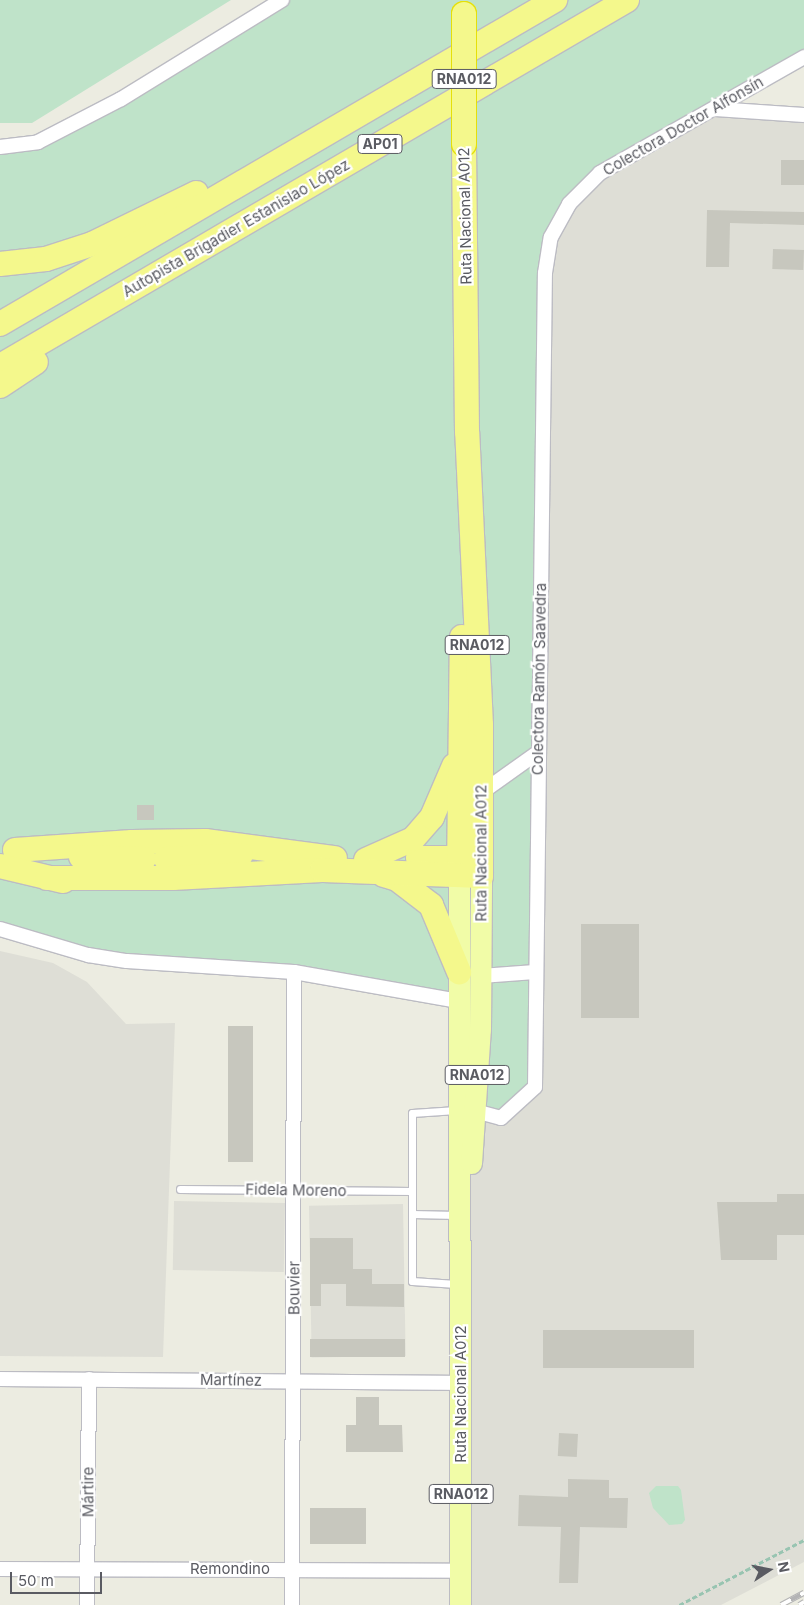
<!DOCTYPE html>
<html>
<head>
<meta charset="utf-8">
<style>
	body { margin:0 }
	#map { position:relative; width:804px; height:1605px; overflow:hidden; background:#ecece1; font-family:Inter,sans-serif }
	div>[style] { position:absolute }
	.industrial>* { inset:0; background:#deded6; transform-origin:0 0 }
	.green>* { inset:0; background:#bfe3c9 }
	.building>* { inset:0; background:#c7c7be; transform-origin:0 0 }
	.path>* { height:2.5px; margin-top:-1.25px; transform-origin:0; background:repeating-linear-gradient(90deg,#98c4b1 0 5px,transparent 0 7.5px) }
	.roads { filter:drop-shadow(1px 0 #bcbcc3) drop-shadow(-1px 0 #bcbcc3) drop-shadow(0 1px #bcbcc3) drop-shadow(0 -1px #bcbcc3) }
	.lane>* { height:7px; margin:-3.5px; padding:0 3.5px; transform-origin:3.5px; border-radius:3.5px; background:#fff }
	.street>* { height:14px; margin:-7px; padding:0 7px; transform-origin:7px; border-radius:7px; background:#fff }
	.primary>* { height:21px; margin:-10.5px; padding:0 10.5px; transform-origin:10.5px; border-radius:10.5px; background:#f1fca7 }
	.highway>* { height:24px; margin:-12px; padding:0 12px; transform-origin:12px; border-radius:12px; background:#f4f88c }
	.rail>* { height:5.5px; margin-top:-2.75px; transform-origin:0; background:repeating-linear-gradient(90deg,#fff 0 11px,#b4b4b5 0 22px); box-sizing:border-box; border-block:1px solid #b4b4b5 }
	.bridges { filter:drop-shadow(1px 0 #e5e009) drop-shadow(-1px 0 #e5e009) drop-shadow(0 1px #e5e009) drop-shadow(0 -1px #e5e009) }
	.highway-bridge>* { height:24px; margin:-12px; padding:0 12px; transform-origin:12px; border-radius:12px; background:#f4f88c }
	span { translate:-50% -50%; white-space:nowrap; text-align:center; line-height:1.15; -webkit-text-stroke:4.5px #fff; paint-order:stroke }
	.shield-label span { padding:1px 4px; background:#fff; border:1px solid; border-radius:4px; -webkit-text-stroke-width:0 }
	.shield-label { font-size:14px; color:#5a5b62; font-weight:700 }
	.street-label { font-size:15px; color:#5a5b62 }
	.north { position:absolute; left:744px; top:1545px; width:50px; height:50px; -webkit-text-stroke:4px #fff; paint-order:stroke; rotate:79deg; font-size:14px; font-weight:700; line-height:20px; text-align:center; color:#5a5b62 }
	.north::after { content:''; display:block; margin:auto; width:18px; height:22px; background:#5a5b62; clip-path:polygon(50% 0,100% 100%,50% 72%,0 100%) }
	.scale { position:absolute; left:10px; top:1572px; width:92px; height:22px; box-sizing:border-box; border:2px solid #5a5b62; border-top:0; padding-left:6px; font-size:15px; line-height:18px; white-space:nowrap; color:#5a5b62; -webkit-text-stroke:4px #fff; paint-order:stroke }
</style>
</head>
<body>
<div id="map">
	<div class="industrial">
		<i style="clip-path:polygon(715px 109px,804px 115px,804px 1562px,721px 1605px,460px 1605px,462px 1273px,551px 237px,600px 173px)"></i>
		<i style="clip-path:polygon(0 951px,53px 963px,87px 982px,126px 1024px,175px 1023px,163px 1357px,0 1356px)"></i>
		<i style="left:174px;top:1201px;width:111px;height:69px;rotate:1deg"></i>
		<i style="left:403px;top:1204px;width:152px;height:94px;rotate:89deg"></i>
	</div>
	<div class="green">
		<i style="clip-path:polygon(0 0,231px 0,32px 123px,0 123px)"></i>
		<i style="clip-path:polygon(282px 0,804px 0,804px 57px,600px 173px,551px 237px,535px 1087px,501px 1118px,475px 1111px,458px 1001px,294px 972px,127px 961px,0 929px,0 147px,38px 142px)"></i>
		<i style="clip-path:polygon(656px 1486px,678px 1486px,681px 1490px,685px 1520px,682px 1524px,669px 1525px,653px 1508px,649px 1493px)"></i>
	</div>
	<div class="building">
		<i style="left:781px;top:160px;width:23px;height:25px"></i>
		<i style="clip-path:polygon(707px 210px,804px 212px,804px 225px,730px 223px,729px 267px,706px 267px)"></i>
		<i style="left:773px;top:249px;width:31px;height:20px;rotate:2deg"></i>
		<i style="left:154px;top:805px;width:15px;height:17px;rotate:90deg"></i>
		<i style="left:581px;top:924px;width:58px;height:94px"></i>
		<i style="left:228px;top:1026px;width:25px;height:136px"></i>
		<i style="clip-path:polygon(777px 1194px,804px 1194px,804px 1235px,777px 1235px,777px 1260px,721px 1260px,717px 1202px,777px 1202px)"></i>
		<i style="clip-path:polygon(310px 1238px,353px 1238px,353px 1269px,372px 1269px,372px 1284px,404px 1284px,404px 1307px,346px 1306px,346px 1284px,321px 1284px,321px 1306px,310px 1306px)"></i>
		<i style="left:543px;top:1330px;width:151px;height:38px"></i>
		<i style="left:310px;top:1339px;width:95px;height:18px"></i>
		<i style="clip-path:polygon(356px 1397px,379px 1397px,379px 1425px,402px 1425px,403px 1452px,346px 1452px,346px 1425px,356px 1425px)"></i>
		<i style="left:559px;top:1433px;width:19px;height:23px;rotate:3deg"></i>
		<i style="clip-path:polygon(568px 1479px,609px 1480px,609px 1498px,628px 1498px,627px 1528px,580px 1527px,578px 1583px,559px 1583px,561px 1527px,518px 1526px,519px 1495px,568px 1497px)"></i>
		<i style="left:310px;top:1508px;width:56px;height:36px"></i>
	</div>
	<div class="path">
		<i style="left:679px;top:1605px;width:141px;rotate:-27.5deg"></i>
	</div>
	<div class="roads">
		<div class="lane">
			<i style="left:456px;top:1110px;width:44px;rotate:176.1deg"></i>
			<i style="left:412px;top:1113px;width:168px;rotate:90deg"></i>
			<i style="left:412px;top:1281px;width:44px;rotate:3.9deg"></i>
			<i style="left:180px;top:1189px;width:232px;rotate:0.5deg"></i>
			<i style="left:412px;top:1214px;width:45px;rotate:1.3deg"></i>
		</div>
		<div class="street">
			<i style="left:715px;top:109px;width:89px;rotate:3.9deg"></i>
			<i style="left:0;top:147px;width:38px;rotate:-7deg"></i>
			<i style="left:38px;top:142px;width:93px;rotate:-27.4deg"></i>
			<i style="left:121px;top:99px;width:189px;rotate:-31.6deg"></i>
			<i style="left:481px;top:793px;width:69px;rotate:-35.5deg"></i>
			<i style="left:0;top:929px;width:92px;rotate:16.5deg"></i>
			<i style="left:88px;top:955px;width:39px;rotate:9deg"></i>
			<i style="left:127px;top:961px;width:167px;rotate:3.8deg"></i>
			<i style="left:294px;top:972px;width:167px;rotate:10deg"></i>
			<i style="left:481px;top:976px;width:54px;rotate:-4.2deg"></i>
			<i style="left:475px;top:1111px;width:27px;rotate:15deg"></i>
			<i style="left:501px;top:1118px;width:46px;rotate:-42.4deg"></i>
			<i style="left:535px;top:1087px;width:814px;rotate:-89.3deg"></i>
			<i style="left:545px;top:273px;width:36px;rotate:-81deg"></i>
			<i style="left:551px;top:237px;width:38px;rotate:-61deg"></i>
			<i style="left:569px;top:204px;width:44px;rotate:-45deg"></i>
			<i style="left:600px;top:173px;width:235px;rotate:-29.6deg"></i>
			<i style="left:0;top:1379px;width:461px;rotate:0.5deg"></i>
			<i style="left:0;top:1569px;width:460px;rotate:0.2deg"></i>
			<i style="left:87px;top:1605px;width:226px;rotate:-89.5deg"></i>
			<i style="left:292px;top:1605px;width:633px;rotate:-89.82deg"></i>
		</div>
		<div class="primary">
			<i style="left:459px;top:875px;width:730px;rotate:89.92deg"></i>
			<i style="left:471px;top:1163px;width:134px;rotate:-86.2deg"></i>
			<i style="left:480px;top:1029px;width:153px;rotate:-89.6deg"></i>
		</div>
		<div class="highway">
			<i style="left:0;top:264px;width:46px;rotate:-6.2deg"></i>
			<i style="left:46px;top:259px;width:48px;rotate:-18.1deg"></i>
			<i style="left:92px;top:244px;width:116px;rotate:-26.1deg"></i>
			<i style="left:0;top:324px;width:643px;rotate:-30.28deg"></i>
			<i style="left:0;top:366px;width:726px;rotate:-30.27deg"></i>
			<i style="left:0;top:386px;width:43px;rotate:-33.7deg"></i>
			<i style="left:15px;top:850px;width:117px;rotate:-3.9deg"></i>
			<i style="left:132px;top:842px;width:73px;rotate:-0.8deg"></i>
			<i style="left:205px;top:841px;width:131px;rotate:7.5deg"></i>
			<i style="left:81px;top:857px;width:63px;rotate:1.8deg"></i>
			<i style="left:418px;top:858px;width:63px"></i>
			<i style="left:166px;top:859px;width:75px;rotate:-3.1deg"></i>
			<i style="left:366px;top:860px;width:51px;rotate:-24.1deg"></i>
			<i style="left:413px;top:839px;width:29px;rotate:-49deg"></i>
			<i style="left:432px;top:817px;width:56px;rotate:-66.7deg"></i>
			<i style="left:0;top:866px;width:65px;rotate:13.4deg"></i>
			<i style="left:459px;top:873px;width:236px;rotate:-89.3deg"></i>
			<i style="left:384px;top:875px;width:14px;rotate:17deg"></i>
			<i style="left:397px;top:879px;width:43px;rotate:37.4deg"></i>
			<i style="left:431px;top:905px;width:73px;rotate:67.3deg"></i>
			<i style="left:47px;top:878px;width:126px"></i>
			<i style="left:173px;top:878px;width:149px;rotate:-3.1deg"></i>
			<i style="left:322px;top:870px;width:159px;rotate:2.2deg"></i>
			<i style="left:481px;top:876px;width:151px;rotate:-90deg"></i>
			<i style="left:481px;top:725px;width:293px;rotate:-92.7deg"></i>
			<i style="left:467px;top:432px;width:288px;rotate:-90.6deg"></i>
		</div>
	</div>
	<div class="rail">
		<i style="left:781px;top:1605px;width:26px;rotate:-28deg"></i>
		<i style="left:799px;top:1605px;width:6px;rotate:-31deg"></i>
	</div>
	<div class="bridges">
		<div class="highway-bridge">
			<i style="left:464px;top:14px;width:130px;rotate:90deg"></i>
		</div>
	</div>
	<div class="shield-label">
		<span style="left:464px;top:79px">RNA012</span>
		<span style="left:380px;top:144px">AP01</span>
		<span style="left:477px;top:645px">RNA012</span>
		<span style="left:477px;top:1075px">RNA012</span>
		<span style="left:461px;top:1494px">RNA012</span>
	</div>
	<div class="street-label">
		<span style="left:683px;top:126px;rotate:-30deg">Colectora Doctor Alfonsín</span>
		<span style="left:465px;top:216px;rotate:-91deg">Ruta Nacional A012</span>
		<span style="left:236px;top:228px;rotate:-30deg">Autopista Brigadier Estanislao López</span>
		<span style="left:539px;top:679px;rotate:-89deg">Colectora Ramón Saavedra</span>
		<span style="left:481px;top:853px;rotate:-90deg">Ruta Nacional A012</span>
		<span style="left:296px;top:1190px;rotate:1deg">Fidela Moreno</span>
		<span style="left:294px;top:1288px;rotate:-90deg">Bouvier</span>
		<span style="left:231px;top:1380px;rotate:1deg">Martínez</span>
		<span style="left:461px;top:1394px;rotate:-90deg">Ruta Nacional A012</span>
		<span style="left:88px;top:1492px;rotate:-90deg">Mártire</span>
		<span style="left:230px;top:1569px">Remondino</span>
	</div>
	<div class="north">N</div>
	<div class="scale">50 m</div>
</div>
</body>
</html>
